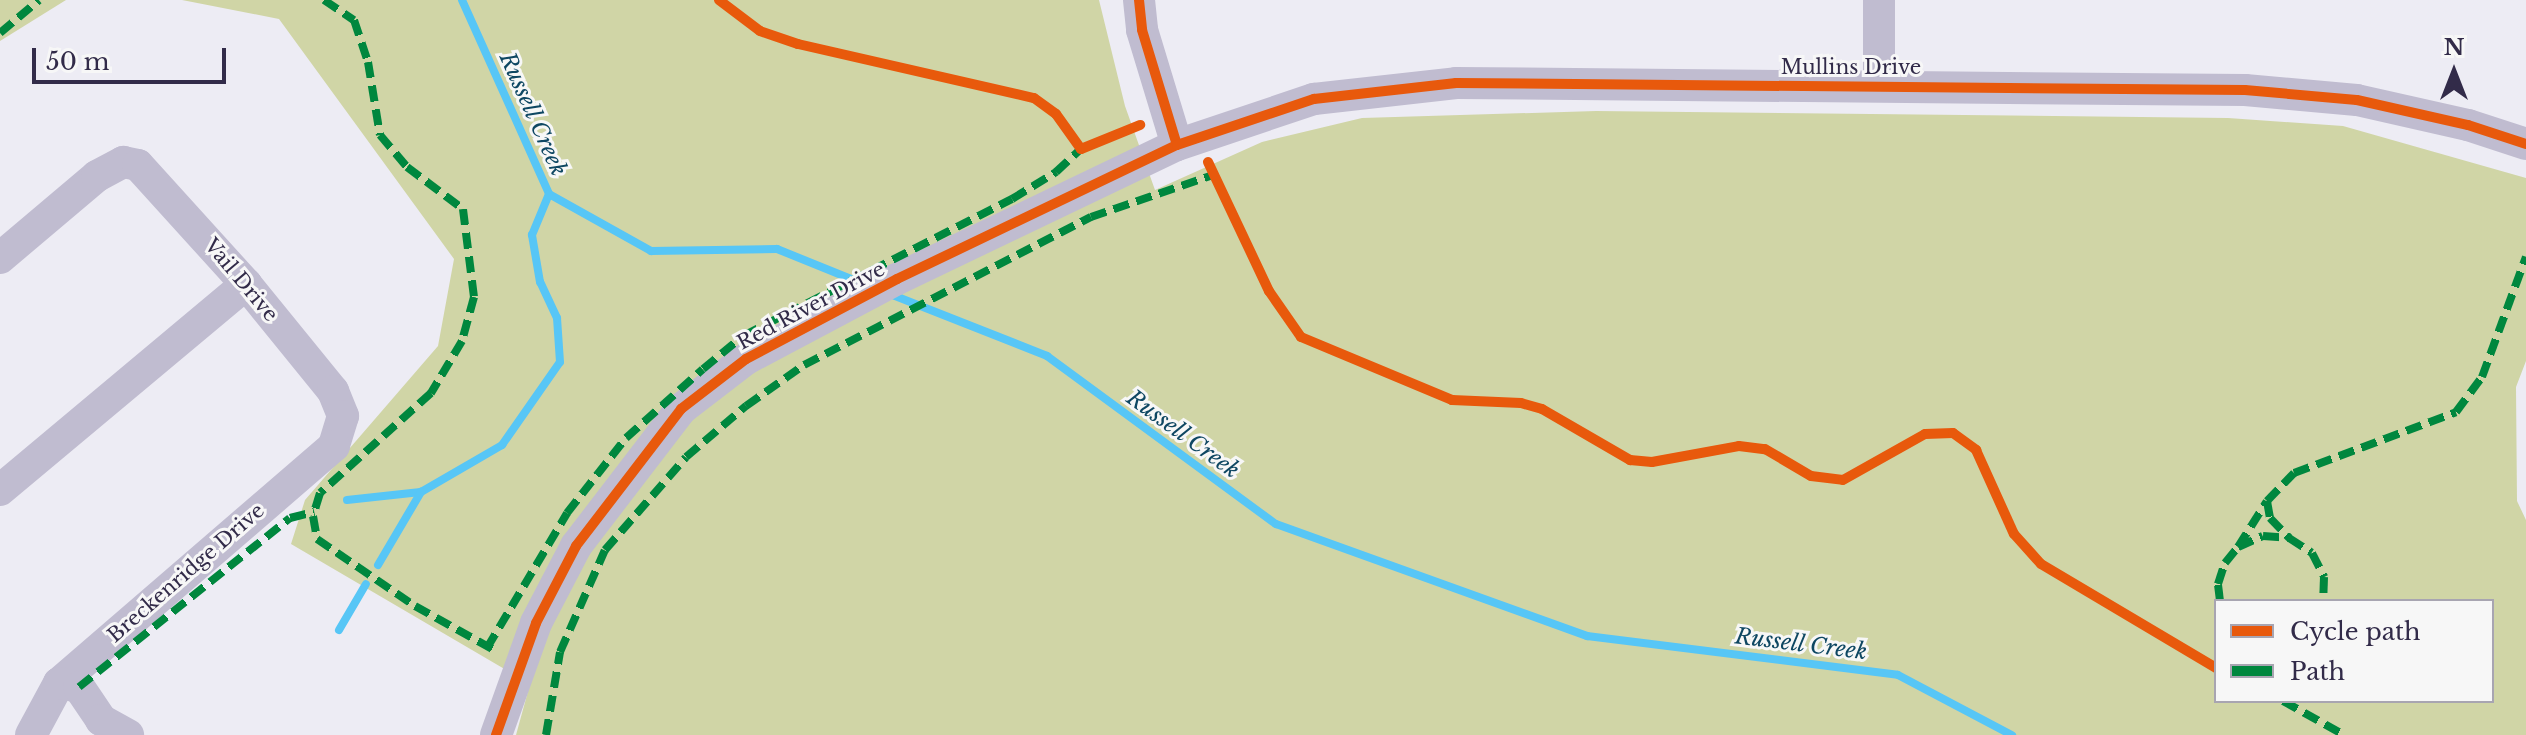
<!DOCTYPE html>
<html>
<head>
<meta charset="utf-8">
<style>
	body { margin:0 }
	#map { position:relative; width:2526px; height:735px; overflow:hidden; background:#edecf4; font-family:"Libre Baskerville",serif }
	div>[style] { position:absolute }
	.green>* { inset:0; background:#d0d5a6 }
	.stream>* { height:8px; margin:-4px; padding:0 4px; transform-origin:4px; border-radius:4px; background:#57c6f6 }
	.minor>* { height:32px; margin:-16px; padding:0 16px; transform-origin:16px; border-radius:16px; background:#c0bcd0 }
	.quiet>* { height:8px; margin-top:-4px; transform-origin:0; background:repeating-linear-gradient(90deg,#00873e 0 16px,transparent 0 24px) }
	.cycleway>* { height:10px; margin:-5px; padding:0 5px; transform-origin:5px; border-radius:5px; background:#e8590c }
	span { translate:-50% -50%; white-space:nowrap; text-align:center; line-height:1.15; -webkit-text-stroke:6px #f7f7f7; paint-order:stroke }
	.street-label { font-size:20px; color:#322b49 }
	.water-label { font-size:22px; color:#0e4762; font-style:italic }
	.legend { position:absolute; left:2214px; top:599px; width:280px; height:104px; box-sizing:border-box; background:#f7f7f7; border:2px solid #a8a5b1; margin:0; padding:10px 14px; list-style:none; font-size:24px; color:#322b49 }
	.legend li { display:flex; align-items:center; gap:16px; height:40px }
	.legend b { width:40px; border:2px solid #a8a5b1 }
	.north { position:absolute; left:2414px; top:32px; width:80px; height:80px; -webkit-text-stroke:6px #f7f7f7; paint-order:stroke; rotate:0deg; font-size:22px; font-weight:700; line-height:32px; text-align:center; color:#322b49 }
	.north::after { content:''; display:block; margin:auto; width:28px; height:36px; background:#322b49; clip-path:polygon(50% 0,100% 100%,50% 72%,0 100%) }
	.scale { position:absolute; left:32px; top:48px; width:194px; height:36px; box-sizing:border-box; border:4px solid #322b49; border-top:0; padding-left:10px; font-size:24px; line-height:28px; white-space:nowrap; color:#322b49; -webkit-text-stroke:6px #f7f7f7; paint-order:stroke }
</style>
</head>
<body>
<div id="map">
	<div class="green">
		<i style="clip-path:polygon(0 0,66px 0,0 41px)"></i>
		<i style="clip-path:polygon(evenodd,182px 0,1099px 0,1125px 106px,1155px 190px,1262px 142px,1362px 118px,1596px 111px,2228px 118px,2343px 126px,2526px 178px,2526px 361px,2516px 387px,2517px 501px,2526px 520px,2526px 735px,516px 735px,530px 684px,291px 544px,305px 500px,438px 346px,454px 259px,279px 19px,182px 0,2216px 601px,2492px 601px,2492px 701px,2216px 701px,2216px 601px)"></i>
	</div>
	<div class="stream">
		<i style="left:462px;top:0;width:213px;rotate:65.8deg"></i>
		<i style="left:549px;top:194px;width:117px;rotate:29.2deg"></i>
		<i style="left:651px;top:251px;width:126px;rotate:-0.9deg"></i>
		<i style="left:777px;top:249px;width:96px;rotate:22deg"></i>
		<i style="left:890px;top:294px;width:169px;rotate:21.5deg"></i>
		<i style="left:1047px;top:356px;width:284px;rotate:36.3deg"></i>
		<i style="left:1276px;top:524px;width:331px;rotate:19.8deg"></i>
		<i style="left:1587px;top:636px;width:313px;rotate:7.1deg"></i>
		<i style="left:1898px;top:675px;width:129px;rotate:27.8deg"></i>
		<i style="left:347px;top:500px;width:74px;rotate:-6.2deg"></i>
		<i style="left:421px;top:492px;width:94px;rotate:-30.1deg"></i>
		<i style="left:502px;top:445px;width:101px;rotate:-55.1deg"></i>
		<i style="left:560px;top:362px;width:44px;rotate:-93.9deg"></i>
		<i style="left:557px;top:318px;width:40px;rotate:-115deg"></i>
		<i style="left:540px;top:282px;width:48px;rotate:-99.7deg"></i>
		<i style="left:532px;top:235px;width:44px;rotate:-67.5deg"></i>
		<i style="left:378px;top:565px;width:85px;rotate:-59.5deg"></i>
		<i style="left:339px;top:630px;width:53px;rotate:-59.6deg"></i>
	</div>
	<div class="minor">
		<i style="left:1139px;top:0;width:30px;rotate:84deg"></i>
		<i style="left:1142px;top:30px;width:120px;rotate:73.1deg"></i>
		<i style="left:1879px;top:0;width:85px;rotate:90deg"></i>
		<i style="left:0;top:258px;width:127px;rotate:-40.2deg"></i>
		<i style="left:97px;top:176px;width:30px;rotate:-28deg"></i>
		<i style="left:123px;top:162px;width:15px;rotate:11deg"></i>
		<i style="left:138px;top:165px;width:161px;rotate:47.8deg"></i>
		<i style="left:246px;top:284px;width:138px;rotate:50.9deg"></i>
		<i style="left:333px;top:391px;width:27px;rotate:68deg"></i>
		<i style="left:343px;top:416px;width:31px;rotate:107deg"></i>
		<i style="left:334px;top:446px;width:363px;rotate:139.2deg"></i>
		<i style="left:59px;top:683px;width:59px;rotate:118.3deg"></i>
		<i style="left:0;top:490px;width:321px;rotate:-39.9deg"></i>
		<i style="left:59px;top:683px;width:20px;rotate:11deg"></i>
		<i style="left:79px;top:687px;width:40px;rotate:56deg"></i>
		<i style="left:101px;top:720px;width:31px;rotate:29deg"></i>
		<i style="left:496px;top:735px;width:119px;rotate:-70.3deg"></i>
		<i style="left:536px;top:623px;width:87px;rotate:-62.5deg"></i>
		<i style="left:576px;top:546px;width:173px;rotate:-52.5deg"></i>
		<i style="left:681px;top:409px;width:82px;rotate:-37.6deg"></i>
		<i style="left:746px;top:359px;width:171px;rotate:-27.9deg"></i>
		<i style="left:897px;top:279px;width:310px;rotate:-25.6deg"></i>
		<i style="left:1177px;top:145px;width:145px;rotate:-18.6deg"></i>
		<i style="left:1314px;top:99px;width:143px;rotate:-6.4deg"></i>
		<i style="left:1456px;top:83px;width:789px;rotate:0.51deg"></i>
		<i style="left:2245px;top:90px;width:112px;rotate:5.1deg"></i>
		<i style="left:2357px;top:100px;width:114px;rotate:12.7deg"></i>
		<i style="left:2468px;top:125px;width:61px;rotate:18.1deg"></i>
	</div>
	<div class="quiet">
		<i style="left:324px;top:0;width:36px;rotate:34deg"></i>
		<i style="left:354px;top:20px;width:44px;rotate:71.6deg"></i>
		<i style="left:368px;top:62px;width:74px;rotate:80.7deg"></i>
		<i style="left:380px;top:135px;width:42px;rotate:49.8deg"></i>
		<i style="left:407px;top:167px;width:70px;rotate:36.9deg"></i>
		<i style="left:463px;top:209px;width:89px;rotate:82.9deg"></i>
		<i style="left:474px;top:297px;width:46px;rotate:105.3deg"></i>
		<i style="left:462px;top:341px;width:61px;rotate:120.8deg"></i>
		<i style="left:431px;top:393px;width:149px;rotate:138deg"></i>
		<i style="left:320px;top:493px;width:24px;rotate:107deg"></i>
		<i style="left:313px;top:516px;width:23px;rotate:80deg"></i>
		<i style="left:317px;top:539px;width:119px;rotate:34.4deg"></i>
		<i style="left:415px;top:606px;width:93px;rotate:29.1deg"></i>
		<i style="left:0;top:33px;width:51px;rotate:-40.2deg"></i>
		<i style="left:2267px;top:501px;width:17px;rotate:80deg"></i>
		<i style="left:2270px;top:518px;width:28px;rotate:46deg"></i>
		<i style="left:2238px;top:547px;width:54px;rotate:-57.8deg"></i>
		<i style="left:2267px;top:501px;width:39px;rotate:-46deg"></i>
		<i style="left:2294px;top:473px;width:173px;rotate:-20.6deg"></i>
		<i style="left:2456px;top:412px;width:44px;rotate:-53.4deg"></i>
		<i style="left:2482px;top:377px;width:128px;rotate:-69.9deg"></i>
		<i style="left:2220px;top:601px;width:17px;rotate:-97deg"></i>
		<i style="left:2218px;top:584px;width:22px;rotate:-72deg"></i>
		<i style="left:2225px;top:563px;width:21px;rotate:-51deg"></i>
		<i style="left:2238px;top:547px;width:27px;rotate:-24deg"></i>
		<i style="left:2263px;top:536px;width:26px;rotate:4deg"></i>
		<i style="left:2289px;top:538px;width:27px;rotate:33deg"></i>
		<i style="left:2312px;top:553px;width:27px;rotate:63deg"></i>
		<i style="left:2324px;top:577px;width:24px;rotate:92deg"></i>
		<i style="left:487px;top:648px;width:157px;rotate:-59.3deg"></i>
		<i style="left:567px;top:513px;width:95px;rotate:-51.8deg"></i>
		<i style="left:626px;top:438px;width:103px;rotate:-41.9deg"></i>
		<i style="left:703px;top:369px;width:52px;rotate:-39.5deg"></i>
		<i style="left:743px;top:336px;width:302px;rotate:-27deg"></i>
		<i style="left:1012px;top:199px;width:52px;rotate:-31.5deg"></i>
		<i style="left:1056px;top:172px;width:34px;rotate:-43deg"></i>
		<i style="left:79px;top:687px;width:270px;rotate:-38.7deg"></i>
		<i style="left:290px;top:518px;width:25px;rotate:-14deg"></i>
		<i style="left:2283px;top:701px;width:70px;rotate:29.1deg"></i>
		<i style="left:546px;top:735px;width:84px;rotate:-80.4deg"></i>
		<i style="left:560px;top:652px;width:111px;rotate:-66.2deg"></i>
		<i style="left:605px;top:550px;width:123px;rotate:-48.9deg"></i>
		<i style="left:686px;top:457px;width:79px;rotate:-40.4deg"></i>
		<i style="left:746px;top:406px;width:71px;rotate:-35.3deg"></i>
		<i style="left:804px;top:365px;width:323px;rotate:-27.3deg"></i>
		<i style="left:1091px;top:217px;width:129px;rotate:-19deg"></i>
	</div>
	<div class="cycleway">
		<i style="left:719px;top:0;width:51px;rotate:37.1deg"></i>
		<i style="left:760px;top:31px;width:40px;rotate:18.9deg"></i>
		<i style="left:798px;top:44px;width:242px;rotate:12.9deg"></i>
		<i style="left:1034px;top:98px;width:27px;rotate:36deg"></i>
		<i style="left:1056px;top:114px;width:43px;rotate:54.5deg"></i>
		<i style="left:1081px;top:149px;width:64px;rotate:-22.1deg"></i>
		<i style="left:1139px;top:0;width:30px;rotate:84deg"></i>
		<i style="left:1142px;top:30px;width:120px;rotate:73.1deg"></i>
		<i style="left:1208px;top:162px;width:143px;rotate:64.7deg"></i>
		<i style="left:1269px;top:291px;width:56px;rotate:55.2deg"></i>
		<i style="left:1301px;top:337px;width:164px;rotate:22.6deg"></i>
		<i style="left:1452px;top:400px;width:69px;rotate:2.5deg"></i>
		<i style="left:1521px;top:403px;width:22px;rotate:16deg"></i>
		<i style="left:1542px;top:409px;width:102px;rotate:30.1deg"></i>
		<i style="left:1630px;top:460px;width:22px;rotate:5deg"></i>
		<i style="left:1652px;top:462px;width:88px;rotate:-10.4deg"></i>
		<i style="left:1739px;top:446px;width:26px;rotate:7deg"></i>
		<i style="left:1765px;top:449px;width:53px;rotate:30.4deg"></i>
		<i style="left:1811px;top:476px;width:32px;rotate:7deg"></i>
		<i style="left:1843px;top:480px;width:94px;rotate:-29.3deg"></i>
		<i style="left:1925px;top:434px;width:28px;rotate:-2deg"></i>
		<i style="left:1953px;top:433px;width:29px;rotate:36deg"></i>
		<i style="left:1976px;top:450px;width:92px;rotate:65.7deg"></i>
		<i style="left:2014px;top:534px;width:40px;rotate:48deg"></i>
		<i style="left:2041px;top:564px;width:204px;rotate:30.7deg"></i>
		<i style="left:496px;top:735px;width:119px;rotate:-70.3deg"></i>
		<i style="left:536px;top:623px;width:87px;rotate:-62.5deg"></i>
		<i style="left:576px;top:546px;width:173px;rotate:-52.5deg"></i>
		<i style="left:681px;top:409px;width:82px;rotate:-37.6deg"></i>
		<i style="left:746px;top:359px;width:171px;rotate:-27.9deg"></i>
		<i style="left:897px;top:279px;width:310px;rotate:-25.6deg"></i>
		<i style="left:1177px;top:145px;width:145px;rotate:-18.6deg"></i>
		<i style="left:1314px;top:99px;width:143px;rotate:-6.4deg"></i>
		<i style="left:1456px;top:83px;width:789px;rotate:0.51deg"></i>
		<i style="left:2245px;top:90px;width:112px;rotate:5.1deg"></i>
		<i style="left:2357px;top:100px;width:114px;rotate:12.7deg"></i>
		<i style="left:2468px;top:125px;width:61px;rotate:18.1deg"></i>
	</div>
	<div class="street-label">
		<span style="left:1851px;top:67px">Mullins Drive</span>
		<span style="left:241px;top:280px;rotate:50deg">Vail Drive</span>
		<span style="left:811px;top:306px;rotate:-28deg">Red River Drive</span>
		<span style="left:186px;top:573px;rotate:-41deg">Breckenridge Drive</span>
	</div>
	<div class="water-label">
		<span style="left:533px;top:114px;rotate:66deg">Russell Creek</span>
		<span style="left:1183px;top:434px;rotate:36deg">Russell Creek</span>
		<span style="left:1801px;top:644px;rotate:7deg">Russell Creek</span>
	</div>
	<ul class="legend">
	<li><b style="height:10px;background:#e8590c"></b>Cycle path</li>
	<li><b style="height:10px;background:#00873e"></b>Path</li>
	</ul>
	<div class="north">N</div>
	<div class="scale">50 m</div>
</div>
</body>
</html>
